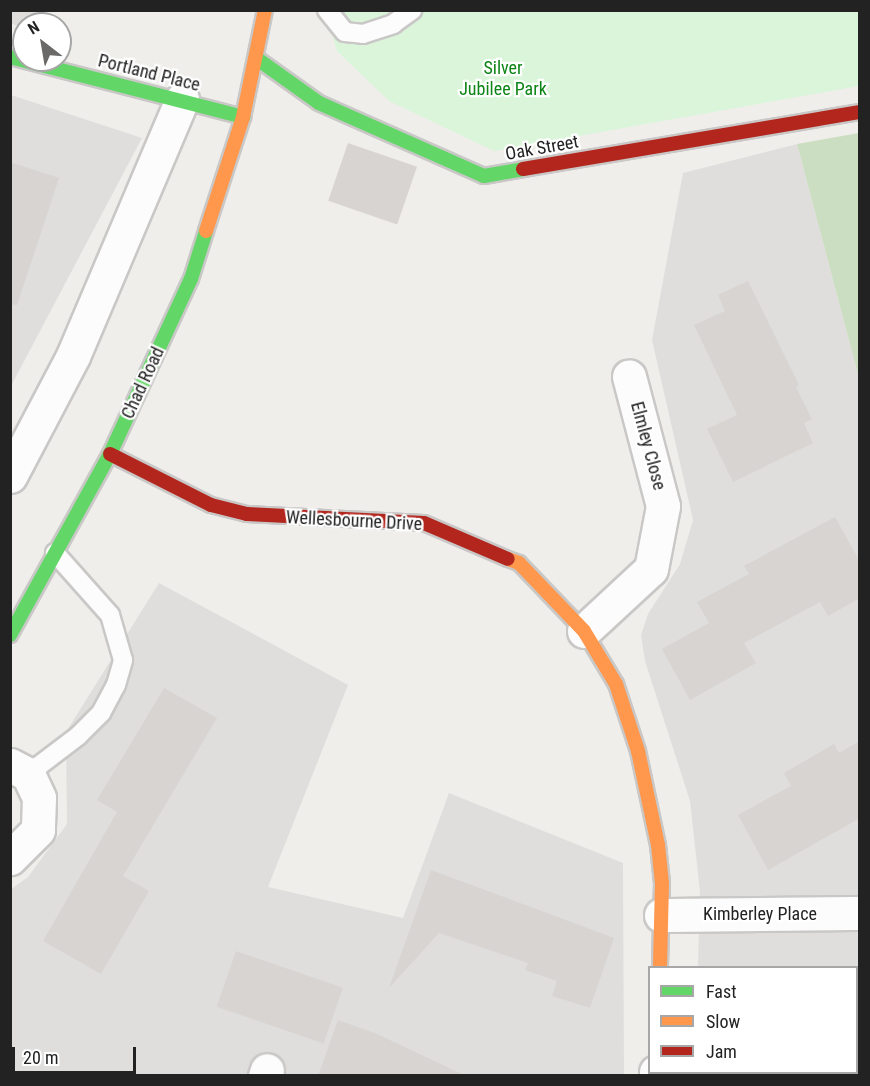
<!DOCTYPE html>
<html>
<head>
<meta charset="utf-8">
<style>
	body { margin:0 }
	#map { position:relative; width:870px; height:1086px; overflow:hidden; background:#f0eeeb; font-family:"Roboto Condensed",sans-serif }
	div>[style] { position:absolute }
	.residential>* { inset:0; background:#dfdedc }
	.forest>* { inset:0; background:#cbdec1 }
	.park>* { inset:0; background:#daf5da }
	.building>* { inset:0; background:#d7d4d2; transform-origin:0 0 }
	.roads { filter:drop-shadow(2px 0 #c9c8c7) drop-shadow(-2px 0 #c9c8c7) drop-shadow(0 2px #c9c8c7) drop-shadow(0 -2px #c9c8c7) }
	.lane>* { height:18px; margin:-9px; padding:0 9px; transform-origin:9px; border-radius:9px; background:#fdfcfc }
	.street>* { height:33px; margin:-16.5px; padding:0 16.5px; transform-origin:16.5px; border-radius:16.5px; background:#fdfcfc }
	.fast>* { height:14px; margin:-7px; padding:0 7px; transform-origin:7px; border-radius:7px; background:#63d668 }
	.slow>* { height:14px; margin:-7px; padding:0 7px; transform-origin:7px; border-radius:7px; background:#ff974d }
	.jam>* { height:14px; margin:-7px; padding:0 7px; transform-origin:7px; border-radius:7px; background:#b3261e }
	span { translate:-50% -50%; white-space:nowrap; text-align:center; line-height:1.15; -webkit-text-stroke:4.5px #fff; paint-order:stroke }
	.park-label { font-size:18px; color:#0c8416 }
	.street-label { font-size:18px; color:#222 }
	.frame { position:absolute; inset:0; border:12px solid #222; pointer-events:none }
	.legend { position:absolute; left:648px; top:966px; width:210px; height:108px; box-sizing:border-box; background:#fff; border:2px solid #a7a7a7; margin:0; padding:8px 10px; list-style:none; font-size:18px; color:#222 }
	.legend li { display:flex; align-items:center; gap:12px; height:30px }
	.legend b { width:30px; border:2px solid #a7a7a7 }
	.north { position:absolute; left:12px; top:12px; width:60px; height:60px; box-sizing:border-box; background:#fff; border:2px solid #a7a7a7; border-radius:50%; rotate:329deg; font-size:16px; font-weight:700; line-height:24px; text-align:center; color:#222 }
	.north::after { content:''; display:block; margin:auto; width:21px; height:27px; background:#6a6968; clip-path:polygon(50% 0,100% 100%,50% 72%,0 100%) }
	.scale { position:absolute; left:12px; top:1047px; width:124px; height:27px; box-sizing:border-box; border:3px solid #222; border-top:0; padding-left:8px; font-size:18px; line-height:21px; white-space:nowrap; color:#222; -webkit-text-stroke:4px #fff; paint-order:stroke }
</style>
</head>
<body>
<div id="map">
	<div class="residential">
		<i style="clip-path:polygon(10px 11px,11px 10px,42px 11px,39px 24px,24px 24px,24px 29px,11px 23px)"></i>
		<i style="clip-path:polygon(11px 95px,142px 138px,11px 386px)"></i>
		<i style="clip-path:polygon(797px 144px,859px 378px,859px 1075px,696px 1075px,856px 1072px,856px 968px,698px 967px,700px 892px,690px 801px,645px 661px,641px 635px,648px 614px,680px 564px,693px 520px,652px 340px,683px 173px)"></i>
		<i style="clip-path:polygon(159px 583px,348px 685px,268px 887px,403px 918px,449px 793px,623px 863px,624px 1075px,11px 1075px,10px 890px,28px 877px,67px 824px,66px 732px)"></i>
	</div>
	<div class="forest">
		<i style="clip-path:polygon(859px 133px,860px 133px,859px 378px,797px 144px)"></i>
	</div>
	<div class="park">
		<i style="clip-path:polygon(325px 11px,859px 11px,859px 86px,494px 151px,389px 101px,337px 51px)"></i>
	</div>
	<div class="building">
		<i style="left:348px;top:143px;width:73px;height:61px;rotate:19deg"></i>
		<i style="clip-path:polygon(10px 162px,59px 178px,17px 305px,10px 304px)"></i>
		<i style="clip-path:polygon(748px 281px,799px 385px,796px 387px,812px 419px,804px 423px,813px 443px,733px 482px,707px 429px,737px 415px,694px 325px,725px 311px,718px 295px)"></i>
		<i style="clip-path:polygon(835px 517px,860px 562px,860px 598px,828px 616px,820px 602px,744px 643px,756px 663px,690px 700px,662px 649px,709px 623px,697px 602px,749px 574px,744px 566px)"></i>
		<i style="clip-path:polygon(164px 688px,217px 718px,123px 876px,149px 891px,101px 974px,43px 941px,117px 812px,97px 800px)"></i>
		<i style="clip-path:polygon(860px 741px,860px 818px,768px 870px,738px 815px,791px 786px,784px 773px,834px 744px,839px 753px)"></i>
		<i style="clip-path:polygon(431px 870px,614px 938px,590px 1008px,552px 996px,557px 981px,525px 970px,528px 963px,439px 933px,389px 988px)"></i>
		<i style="left:236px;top:951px;width:113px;height:59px;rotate:19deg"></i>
		<i style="clip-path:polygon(338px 1020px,377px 1034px,466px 1076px,318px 1076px)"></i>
	</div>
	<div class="roads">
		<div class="lane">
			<i style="left:327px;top:10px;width:28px;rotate:51deg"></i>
			<i style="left:345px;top:32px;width:18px;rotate:6deg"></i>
			<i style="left:363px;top:34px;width:32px;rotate:-18deg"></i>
			<i style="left:393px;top:24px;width:24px;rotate:-36deg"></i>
			<i style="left:28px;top:774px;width:63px;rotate:-37.2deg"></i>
			<i style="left:78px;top:736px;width:33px;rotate:-45deg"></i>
			<i style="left:101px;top:713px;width:32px;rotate:-62deg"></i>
			<i style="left:116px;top:685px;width:26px;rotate:-74deg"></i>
			<i style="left:123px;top:660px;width:47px;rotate:-106.1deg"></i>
			<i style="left:110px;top:615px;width:83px;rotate:-131.6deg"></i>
		</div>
		<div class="street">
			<i style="left:10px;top:476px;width:136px;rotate:-62.3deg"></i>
			<i style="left:73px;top:356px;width:279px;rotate:-67deg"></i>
			<i style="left:584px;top:631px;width:91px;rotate:-42.8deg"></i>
			<i style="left:651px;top:569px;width:64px;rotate:-79.2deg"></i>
			<i style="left:663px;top:506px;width:134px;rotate:-104.7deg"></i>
			<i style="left:10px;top:765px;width:20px;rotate:27deg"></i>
			<i style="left:28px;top:774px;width:26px;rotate:65deg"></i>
			<i style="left:39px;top:798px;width:32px;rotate:92deg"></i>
			<i style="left:38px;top:830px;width:40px;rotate:135deg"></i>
			<i style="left:661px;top:915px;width:199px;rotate:-0.6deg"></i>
			<i style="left:265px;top:1076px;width:6px;rotate:-72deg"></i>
			<i style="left:656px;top:1076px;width:4px;rotate:-90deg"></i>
		</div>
		<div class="fast">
			<i style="left:10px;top:57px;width:241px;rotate:14.4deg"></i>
			<i style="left:256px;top:58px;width:77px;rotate:35.5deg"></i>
			<i style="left:319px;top:103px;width:180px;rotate:23.9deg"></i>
			<i style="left:484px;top:176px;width:40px;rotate:-10deg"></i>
			<i style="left:10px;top:635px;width:207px;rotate:-61.1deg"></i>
			<i style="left:110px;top:454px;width:193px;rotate:-65.2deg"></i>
			<i style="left:191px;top:279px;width:50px;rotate:-72.6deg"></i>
		</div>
		<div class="slow">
			<i style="left:206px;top:231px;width:120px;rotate:-72deg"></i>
			<i style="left:243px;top:117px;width:109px;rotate:-78.4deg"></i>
			<i style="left:508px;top:559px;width:12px;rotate:20deg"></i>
			<i style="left:519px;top:563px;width:94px;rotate:46.3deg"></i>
			<i style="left:584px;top:631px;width:62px;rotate:58.9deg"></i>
			<i style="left:616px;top:684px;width:71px;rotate:71.8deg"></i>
			<i style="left:638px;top:751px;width:96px;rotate:78deg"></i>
			<i style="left:658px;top:845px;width:39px;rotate:84deg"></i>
			<i style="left:662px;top:884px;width:84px;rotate:91.4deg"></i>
		</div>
		<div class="jam">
			<i style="left:523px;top:169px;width:342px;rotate:-9.6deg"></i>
			<i style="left:110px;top:454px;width:113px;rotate:26.8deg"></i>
			<i style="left:211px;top:505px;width:37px;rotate:14deg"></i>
			<i style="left:247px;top:514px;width:177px;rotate:2.9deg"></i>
			<i style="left:424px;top:523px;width:91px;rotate:23.2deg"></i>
		</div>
	</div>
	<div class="park-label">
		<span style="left:503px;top:79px">Silver<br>Jubilee Park</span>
	</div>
	<div class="street-label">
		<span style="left:149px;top:73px;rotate:14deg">Portland Place</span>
		<span style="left:542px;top:148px;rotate:-10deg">Oak Street</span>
		<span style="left:143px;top:383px;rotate:-65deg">Chad Road</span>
		<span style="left:648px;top:446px;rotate:75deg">Elmley Close</span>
		<span style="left:354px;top:521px;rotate:3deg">Wellesbourne Drive</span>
		<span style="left:760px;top:914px">Kimberley Place</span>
	</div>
	<div class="frame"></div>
	<ul class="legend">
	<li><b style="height:8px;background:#63d668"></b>Fast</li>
	<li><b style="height:8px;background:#ff974d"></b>Slow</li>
	<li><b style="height:8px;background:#b3261e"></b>Jam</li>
	</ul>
	<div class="north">N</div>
	<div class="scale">20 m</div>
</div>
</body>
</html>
